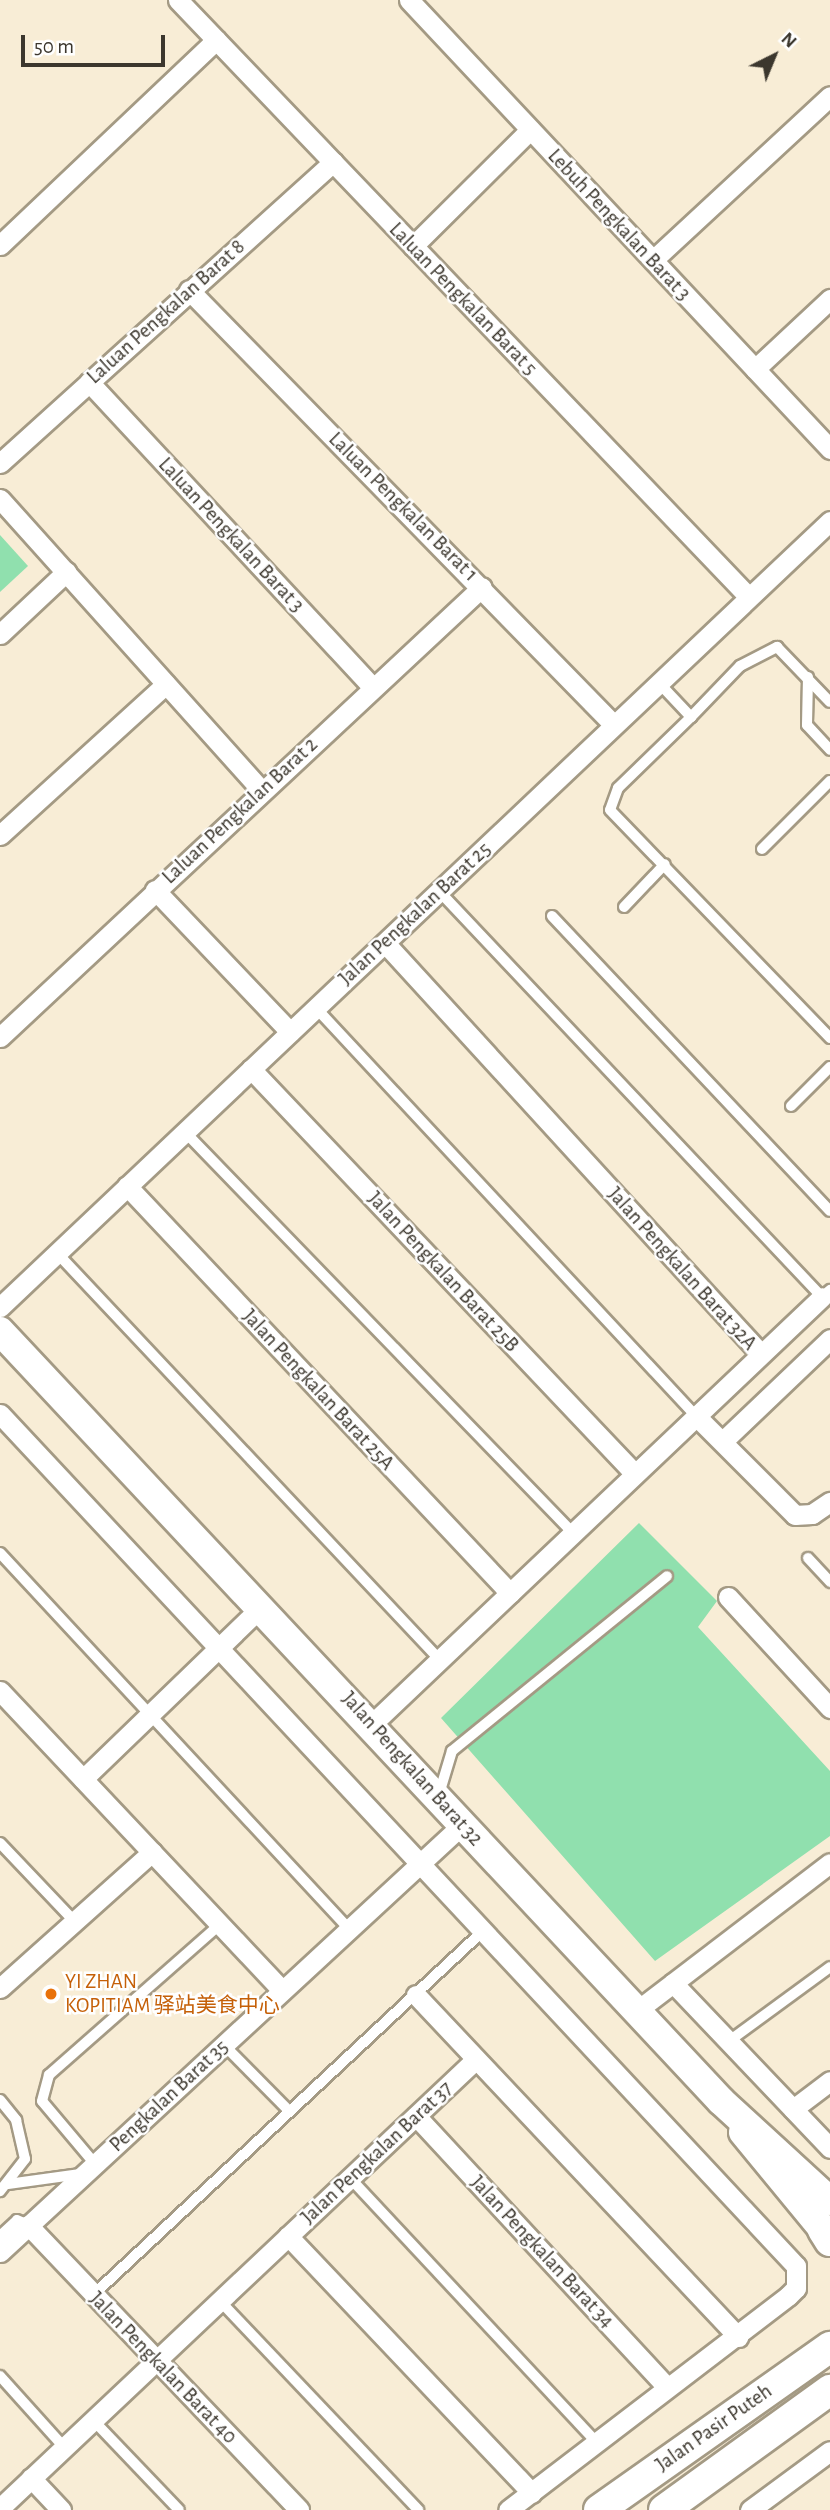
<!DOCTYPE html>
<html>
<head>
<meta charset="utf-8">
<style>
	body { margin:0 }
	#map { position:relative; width:830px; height:2510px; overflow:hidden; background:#f8edd6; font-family:"Alegreya Sans","Noto Sans SC",sans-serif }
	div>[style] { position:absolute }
	.green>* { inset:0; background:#90e0ae }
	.roads { filter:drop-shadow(2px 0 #a49a84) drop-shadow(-2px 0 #a49a84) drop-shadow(0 2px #a49a84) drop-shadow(0 -2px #a49a84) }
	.lane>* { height:10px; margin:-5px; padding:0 5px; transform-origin:5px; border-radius:5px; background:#fff }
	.street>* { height:19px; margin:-9.5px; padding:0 9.5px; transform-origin:9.5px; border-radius:9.5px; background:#fff }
	.secondary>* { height:28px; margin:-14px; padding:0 14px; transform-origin:14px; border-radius:14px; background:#fff }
	.primary>* { height:30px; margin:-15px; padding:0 15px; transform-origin:15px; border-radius:15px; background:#fff }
	.dots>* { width:19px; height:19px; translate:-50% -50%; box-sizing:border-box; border:4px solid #fff; border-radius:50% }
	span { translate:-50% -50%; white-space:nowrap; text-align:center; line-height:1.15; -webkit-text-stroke:5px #fff; paint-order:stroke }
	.street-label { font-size:21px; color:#3c372e }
	.food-label { font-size:21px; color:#c56008 }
	.left { translate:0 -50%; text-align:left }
	.north { position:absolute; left:739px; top:21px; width:70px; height:70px; -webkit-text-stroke:5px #fff; paint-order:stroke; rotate:43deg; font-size:19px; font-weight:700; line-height:28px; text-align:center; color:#3c372e }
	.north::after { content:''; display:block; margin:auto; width:24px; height:32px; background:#3c372e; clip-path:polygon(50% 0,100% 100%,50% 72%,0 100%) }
	.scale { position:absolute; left:21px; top:35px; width:144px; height:32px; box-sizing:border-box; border:4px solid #3c372e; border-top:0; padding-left:9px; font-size:21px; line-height:24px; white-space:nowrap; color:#3c372e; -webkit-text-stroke:5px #fff; paint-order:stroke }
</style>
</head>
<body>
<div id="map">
	<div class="green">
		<i style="clip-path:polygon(0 535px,28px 566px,0 592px)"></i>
		<i style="clip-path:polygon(639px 1523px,717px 1601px,698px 1627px,830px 1771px,830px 1836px,655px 1961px,441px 1718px)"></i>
	</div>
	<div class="roads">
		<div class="lane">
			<i style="left:808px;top:677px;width:48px;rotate:91.2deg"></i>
			<i style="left:807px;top:725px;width:34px;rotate:47deg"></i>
			<i style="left:659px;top:683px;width:47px;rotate:46.7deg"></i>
			<i style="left:691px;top:717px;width:102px;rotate:135.8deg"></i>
			<i style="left:618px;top:788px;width:23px;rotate:110deg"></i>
			<i style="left:610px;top:810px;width:317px;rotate:46deg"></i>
			<i style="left:691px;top:717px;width:71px;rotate:-46.1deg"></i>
			<i style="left:740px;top:666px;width:42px;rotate:-27.2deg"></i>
			<i style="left:777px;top:647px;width:76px;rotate:46.1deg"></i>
			<i style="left:762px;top:849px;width:96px;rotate:-45deg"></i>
			<i style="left:439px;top:891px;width:558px;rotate:46.67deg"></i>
			<i style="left:822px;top:1297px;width:11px;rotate:-41deg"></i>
			<i style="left:624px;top:907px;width:59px;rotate:-46.4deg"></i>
			<i style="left:552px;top:916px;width:405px;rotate:46.7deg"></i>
			<i style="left:316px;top:1008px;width:558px;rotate:47.04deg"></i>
			<i style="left:791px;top:1106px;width:55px;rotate:-45deg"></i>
			<i style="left:185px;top:1132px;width:558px;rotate:45.94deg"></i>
			<i style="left:57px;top:1253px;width:559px;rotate:46.74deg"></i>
			<i style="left:0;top:1553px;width:514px;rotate:47.13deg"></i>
			<i style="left:808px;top:1558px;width:33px;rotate:47deg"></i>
			<i style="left:439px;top:1794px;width:45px;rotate:-73.2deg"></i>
			<i style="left:452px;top:1751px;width:277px;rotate:-39.1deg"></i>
			<i style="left:0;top:1843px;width:109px;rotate:46.5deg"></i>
			<i style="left:729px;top:2041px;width:125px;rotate:-36.2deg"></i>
			<i style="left:224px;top:2045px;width:91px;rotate:45.4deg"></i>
			<i style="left:0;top:2100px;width:26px;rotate:51deg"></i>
			<i style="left:16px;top:2120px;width:40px;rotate:77deg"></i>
			<i style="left:25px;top:2159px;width:41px;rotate:128deg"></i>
			<i style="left:95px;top:2164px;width:82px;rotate:-130.1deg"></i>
			<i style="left:42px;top:2101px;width:27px;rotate:-75deg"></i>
			<i style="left:49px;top:2075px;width:228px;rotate:-41.4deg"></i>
			<i style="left:350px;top:2178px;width:359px;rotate:47deg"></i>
			<i style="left:8px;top:2184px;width:73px;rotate:-7.9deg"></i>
			<i style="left:0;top:2236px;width:23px;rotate:-43deg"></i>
			<i style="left:17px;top:2220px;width:12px;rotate:24deg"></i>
			<i style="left:93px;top:2295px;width:533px;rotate:-43.03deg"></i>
			<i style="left:220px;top:2301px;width:288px;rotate:46.5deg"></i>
			<i style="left:0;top:2376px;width:96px;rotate:48deg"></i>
			<i style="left:93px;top:2420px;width:124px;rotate:46.3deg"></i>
		</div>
		<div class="street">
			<i style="left:178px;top:0;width:826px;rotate:46.28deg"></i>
			<i style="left:409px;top:0;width:616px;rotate:46.84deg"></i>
			<i style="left:0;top:245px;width:298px;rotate:-43.5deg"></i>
			<i style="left:413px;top:246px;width:165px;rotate:-44.8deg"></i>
			<i style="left:653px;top:260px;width:241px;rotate:-42.8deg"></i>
			<i style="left:189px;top:290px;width:608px;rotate:45.67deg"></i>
			<i style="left:755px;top:369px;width:103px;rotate:-43deg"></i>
			<i style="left:89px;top:382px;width:417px;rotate:47.1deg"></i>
			<i style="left:0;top:463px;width:449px;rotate:-42.1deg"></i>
			<i style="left:0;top:499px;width:391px;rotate:48.1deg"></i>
			<i style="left:0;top:634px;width:91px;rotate:-43.2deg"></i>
			<i style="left:0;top:835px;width:224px;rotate:-42.3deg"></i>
			<i style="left:155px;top:890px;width:196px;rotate:46.4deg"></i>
			<i style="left:385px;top:943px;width:557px;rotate:47.55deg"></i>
			<i style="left:0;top:1037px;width:659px;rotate:-43.03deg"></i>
			<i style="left:251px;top:1069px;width:558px;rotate:46.52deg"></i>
			<i style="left:127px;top:1186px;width:559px;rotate:46.74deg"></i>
			<i style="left:0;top:1307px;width:1143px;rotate:-43.44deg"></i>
			<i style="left:0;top:1414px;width:1166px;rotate:46.95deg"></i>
			<i style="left:796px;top:2266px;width:22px;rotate:90deg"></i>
			<i style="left:796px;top:2288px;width:11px;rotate:135deg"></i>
			<i style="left:788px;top:2296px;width:352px;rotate:142.6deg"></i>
			<i style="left:696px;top:1416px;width:140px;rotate:45deg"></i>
			<i style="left:795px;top:1515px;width:17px;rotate:-3deg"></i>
			<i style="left:812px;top:1514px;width:22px;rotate:-34deg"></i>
			<i style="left:723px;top:1441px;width:148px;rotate:-43.6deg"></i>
			<i style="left:728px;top:1597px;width:151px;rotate:47.4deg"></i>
			<i style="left:0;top:1691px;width:411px;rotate:46.7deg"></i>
			<i style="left:372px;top:1724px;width:620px;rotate:-43.5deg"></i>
			<i style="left:83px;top:1779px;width:249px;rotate:-44deg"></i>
			<i style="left:673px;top:1983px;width:228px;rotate:46.4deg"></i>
			<i style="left:0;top:1988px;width:204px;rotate:-41.8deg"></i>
			<i style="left:416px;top:1995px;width:470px;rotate:46.7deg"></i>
			<i style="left:639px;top:2009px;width:240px;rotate:-37.4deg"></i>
			<i style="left:793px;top:2109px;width:46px;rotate:-37.1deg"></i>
			<i style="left:416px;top:2116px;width:369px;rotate:47.2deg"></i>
			<i style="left:28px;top:2225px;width:393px;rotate:46.4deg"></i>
			<i style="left:288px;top:2236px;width:354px;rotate:46.5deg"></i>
			<i style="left:0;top:2252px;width:629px;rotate:-42.75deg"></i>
			<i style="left:31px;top:2478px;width:44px;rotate:46.8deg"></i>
			<i style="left:0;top:2508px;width:653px;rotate:-43.32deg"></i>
			<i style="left:750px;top:2510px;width:99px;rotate:-36.4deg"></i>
		</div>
		<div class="secondary">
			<i style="left:0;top:1331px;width:1055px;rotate:46.88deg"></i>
			<i style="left:721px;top:2101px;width:148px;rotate:42.5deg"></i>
			<i style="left:743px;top:2132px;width:137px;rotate:50.6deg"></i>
		</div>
		<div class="primary">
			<i style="left:823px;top:2230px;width:13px;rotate:58deg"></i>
			<i style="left:599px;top:2510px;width:283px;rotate:-35.2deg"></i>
			<i style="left:664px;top:2510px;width:205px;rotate:-35.9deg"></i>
		</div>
	</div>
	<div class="dots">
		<i style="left:51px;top:1994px;background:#e8710a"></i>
	</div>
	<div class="street-label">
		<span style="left:619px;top:225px;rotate:47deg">Lebuh Pengkalan Barat 3</span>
		<span style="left:463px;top:299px;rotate:46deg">Laluan Pengkalan Barat 5</span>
		<span style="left:166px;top:312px;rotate:-42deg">Laluan Pengkalan Barat 8</span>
		<span style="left:403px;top:507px;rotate:45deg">Laluan Pengkalan Barat 1</span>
		<span style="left:231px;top:535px;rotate:47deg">Laluan Pengkalan Barat 3</span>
		<span style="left:240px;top:811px;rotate:-43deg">Laluan Pengkalan Barat 2</span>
		<span style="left:415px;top:914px;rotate:-43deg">Jalan Pengkalan Barat 25</span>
		<span style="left:682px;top:1269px;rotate:48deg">Jalan Pengkalan Barat 32A</span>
		<span style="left:443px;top:1272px;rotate:47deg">Jalan Pengkalan Barat 25B</span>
		<span style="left:318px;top:1390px;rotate:47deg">Jalan Pengkalan Barat 25A</span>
		<span style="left:412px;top:1769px;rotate:48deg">Jalan Pengkalan Barat 32</span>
		<span style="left:169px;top:2096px;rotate:-43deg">Pengkalan Barat 35</span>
		<span style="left:377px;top:2153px;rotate:-43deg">Jalan Pengkalan Barat 37</span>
		<span style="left:542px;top:2252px;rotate:47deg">Jalan Pengkalan Barat 34</span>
		<span style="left:163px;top:2368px;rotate:46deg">Jalan Pengkalan Barat 40</span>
		<span style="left:714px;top:2428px;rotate:-35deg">Jalan Pasir Puteh</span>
	</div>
	<div class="food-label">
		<span class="left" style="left:65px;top:1994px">YI ZHAN<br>KOPITIAM 驿站美食中心</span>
	</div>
	<div class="north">N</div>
	<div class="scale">50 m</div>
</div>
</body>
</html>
